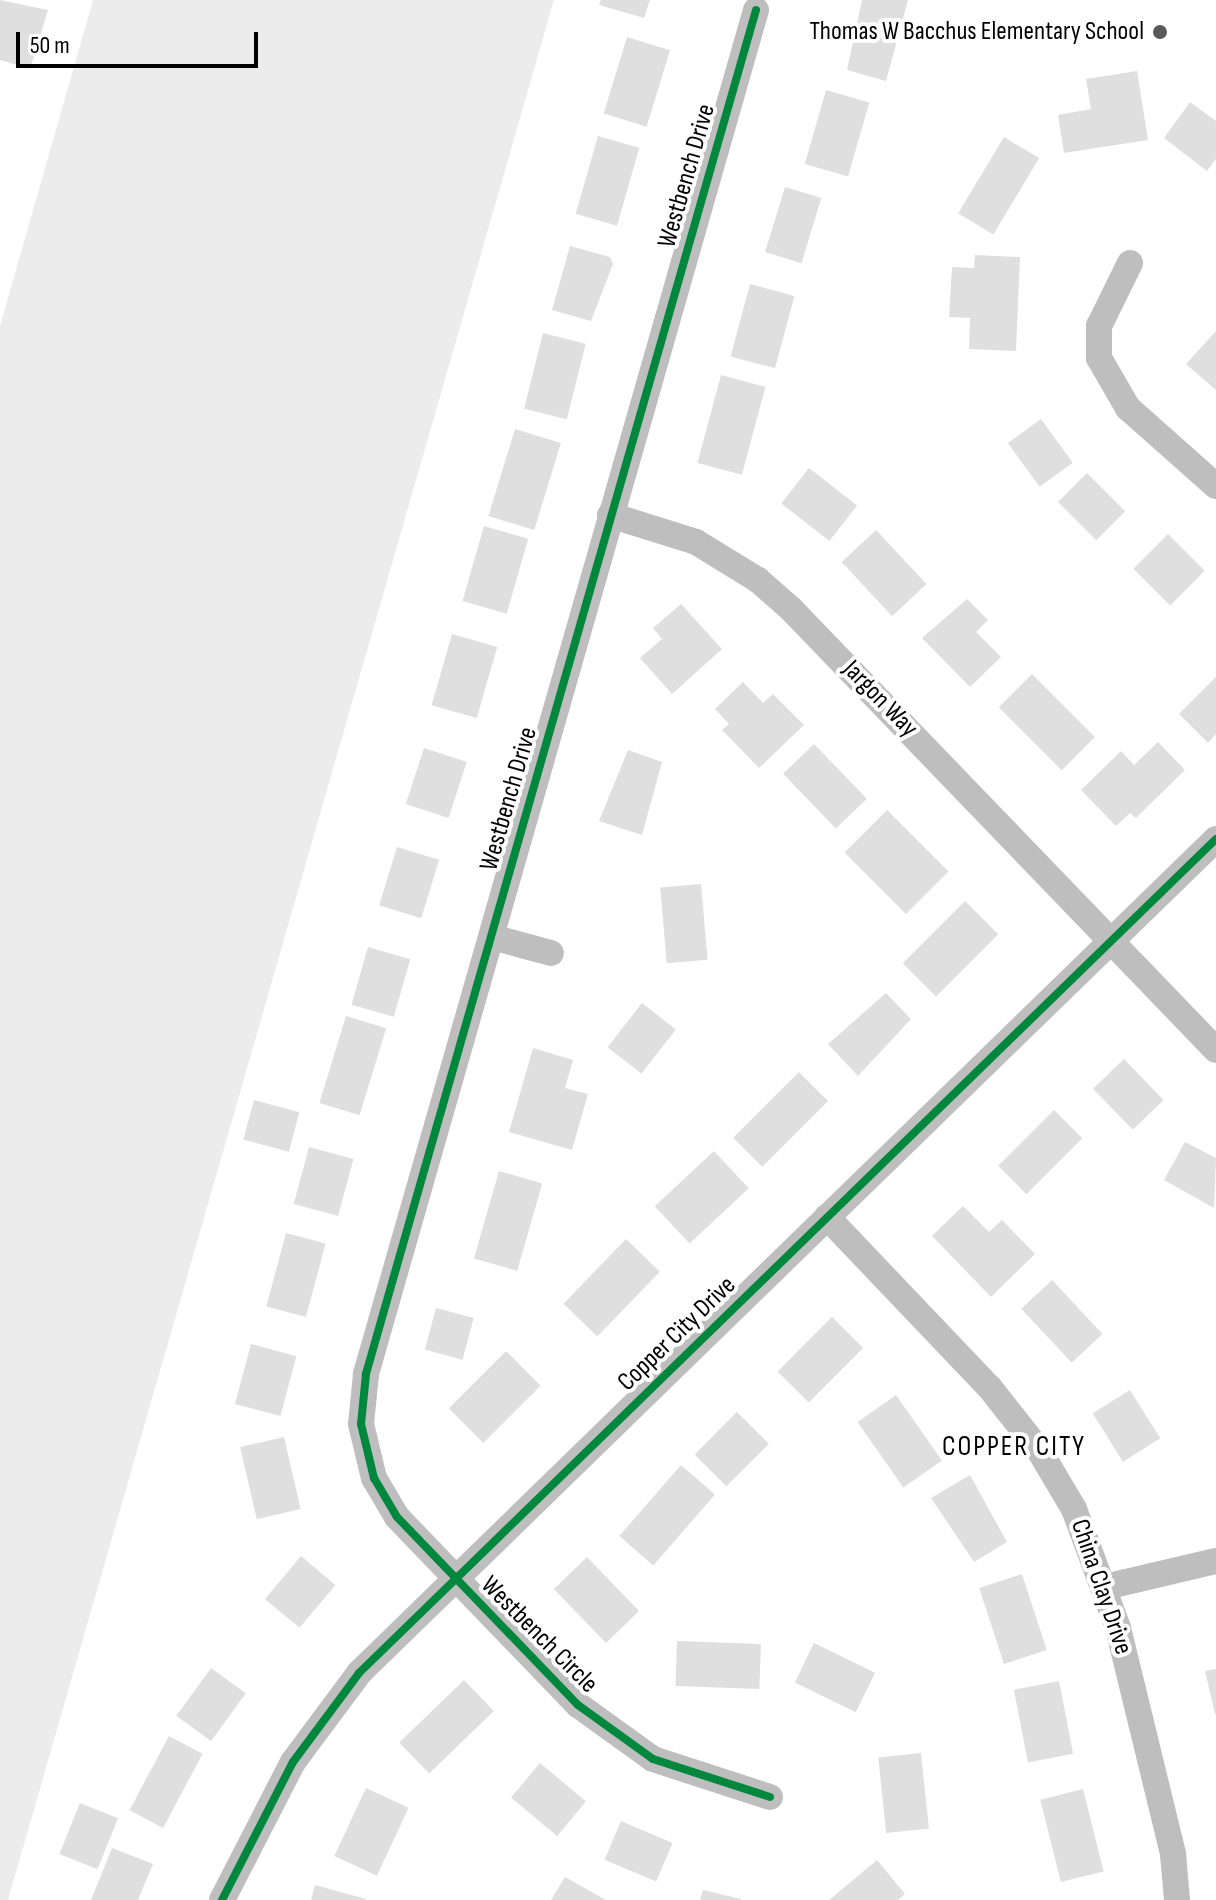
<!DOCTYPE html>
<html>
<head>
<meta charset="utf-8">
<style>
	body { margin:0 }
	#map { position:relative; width:1216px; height:1900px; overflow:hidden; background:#fff; font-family:"Sofia Sans Condensed",sans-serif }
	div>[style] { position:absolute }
	.green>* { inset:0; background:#ececec }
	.building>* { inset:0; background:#dfdfdf; transform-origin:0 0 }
	.minor>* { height:26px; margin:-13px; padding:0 13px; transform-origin:13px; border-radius:13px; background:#bebebe }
	.cycleway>* { height:8px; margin:-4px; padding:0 4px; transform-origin:4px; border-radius:4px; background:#00873e }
	.dots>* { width:22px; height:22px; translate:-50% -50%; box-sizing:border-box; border:4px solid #fff; border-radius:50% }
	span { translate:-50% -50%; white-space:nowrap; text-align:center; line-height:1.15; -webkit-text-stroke:8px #fff; paint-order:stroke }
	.poi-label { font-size:26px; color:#000 }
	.right { translate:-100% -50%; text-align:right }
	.street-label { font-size:26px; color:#000 }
	.neighbourhood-label { font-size:28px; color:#000; letter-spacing:2px }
	.scale { position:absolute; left:16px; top:32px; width:242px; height:36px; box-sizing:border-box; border:4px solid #000; border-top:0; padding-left:10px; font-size:24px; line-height:28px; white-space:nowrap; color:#000; -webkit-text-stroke:6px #fff; paint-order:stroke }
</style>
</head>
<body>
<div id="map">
	<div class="green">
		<i style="clip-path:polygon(93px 0,554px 0,8px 1900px,0 1900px,0 326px)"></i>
	</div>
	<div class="building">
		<i style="clip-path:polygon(0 0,48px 10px,30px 69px,0 60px)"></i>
		<i style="clip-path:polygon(601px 0,650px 0,644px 18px,599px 5px)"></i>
		<i style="clip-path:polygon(862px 0,908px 0,886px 81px,847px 70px)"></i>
		<i style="left:627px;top:37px;width:45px;height:80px;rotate:17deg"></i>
		<i style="clip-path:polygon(1137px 71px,1148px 140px,1064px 153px,1058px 115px,1091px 109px,1086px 79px)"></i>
		<i style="left:826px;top:90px;width:45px;height:77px;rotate:16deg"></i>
		<i style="clip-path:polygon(1190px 102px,1216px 121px,1216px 159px,1207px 171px,1164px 138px)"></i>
		<i style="left:598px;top:136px;width:43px;height:81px;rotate:16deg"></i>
		<i style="left:1004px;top:137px;width:41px;height:89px;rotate:31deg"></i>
		<i style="left:785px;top:187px;width:38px;height:68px;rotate:17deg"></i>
		<i style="clip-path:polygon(570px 246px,610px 257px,613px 264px,591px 321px,552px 310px)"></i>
		<i style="clip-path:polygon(975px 255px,1020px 257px,1016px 351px,969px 349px,970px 318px,949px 317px,952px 267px,974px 268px)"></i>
		<i style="left:750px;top:284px;width:46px;height:75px;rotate:15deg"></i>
		<i style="clip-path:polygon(1216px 331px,1216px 390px,1186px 364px)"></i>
		<i style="left:543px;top:333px;width:44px;height:78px;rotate:14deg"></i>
		<i style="left:721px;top:375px;width:46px;height:91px;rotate:15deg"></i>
		<i style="left:1041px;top:419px;width:54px;height:41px;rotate:54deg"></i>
		<i style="left:515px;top:429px;width:48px;height:91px;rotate:17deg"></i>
		<i style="left:809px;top:468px;width:61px;height:45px;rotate:38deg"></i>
		<i style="left:1087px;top:473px;width:54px;height:41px;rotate:45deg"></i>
		<i style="left:484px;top:526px;width:46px;height:78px;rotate:16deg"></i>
		<i style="left:876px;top:530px;width:74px;height:47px;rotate:47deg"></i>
		<i style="left:1168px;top:534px;width:52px;height:49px;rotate:45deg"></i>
		<i style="clip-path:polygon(967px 599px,988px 620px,976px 632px,1001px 657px,970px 687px,922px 638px)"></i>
		<i style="clip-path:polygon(681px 604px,722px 649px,672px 694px,640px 658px,662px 639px,653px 628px)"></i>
		<i style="left:452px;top:634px;width:47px;height:74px;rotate:16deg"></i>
		<i style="left:1032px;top:674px;width:89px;height:47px;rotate:45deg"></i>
		<i style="clip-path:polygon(1216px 677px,1216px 734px,1208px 743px,1179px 714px)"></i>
		<i style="clip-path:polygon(743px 682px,763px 703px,773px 694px,804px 725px,759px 768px,722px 730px,729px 724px,715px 709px)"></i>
		<i style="clip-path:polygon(1158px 742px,1185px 770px,1136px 818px,1130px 813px,1116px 826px,1081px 790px,1121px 751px,1134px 765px)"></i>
		<i style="left:814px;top:744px;width:76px;height:43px;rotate:46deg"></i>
		<i style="left:424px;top:748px;width:45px;height:59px;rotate:18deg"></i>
		<i style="clip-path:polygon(628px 750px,662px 762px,642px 835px,599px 821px)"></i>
		<i style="left:887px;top:810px;width:87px;height:60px;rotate:45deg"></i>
		<i style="left:397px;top:847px;width:44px;height:61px;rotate:17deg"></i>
		<i style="left:701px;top:884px;width:76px;height:41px;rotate:85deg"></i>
		<i style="left:965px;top:901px;width:47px;height:88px;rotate:45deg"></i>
		<i style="left:368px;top:947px;width:44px;height:60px;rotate:16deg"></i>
		<i style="clip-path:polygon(886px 993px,911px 1019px,858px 1076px,828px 1044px)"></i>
		<i style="left:642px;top:1003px;width:43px;height:56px;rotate:38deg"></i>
		<i style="left:346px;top:1016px;width:42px;height:91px;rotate:17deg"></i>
		<i style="clip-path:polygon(533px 1048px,573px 1060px,565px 1088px,588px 1094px,572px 1150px,509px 1132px)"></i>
		<i style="left:1124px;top:1059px;width:57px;height:43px;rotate:46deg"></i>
		<i style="left:799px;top:1072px;width:41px;height:93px;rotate:45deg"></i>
		<i style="left:254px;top:1100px;width:47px;height:41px;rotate:15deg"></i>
		<i style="left:1054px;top:1110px;width:40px;height:79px;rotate:45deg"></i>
		<i style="clip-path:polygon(1185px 1142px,1216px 1158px,1214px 1208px,1164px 1180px)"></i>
		<i style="left:309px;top:1147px;width:46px;height:59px;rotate:15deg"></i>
		<i style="left:714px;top:1151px;width:51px;height:81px;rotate:47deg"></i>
		<i style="left:499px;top:1171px;width:45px;height:91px;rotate:16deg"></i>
		<i style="clip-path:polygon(963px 1206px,989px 1232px,1002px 1220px,1035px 1254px,991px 1297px,932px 1236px)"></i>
		<i style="left:286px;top:1233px;width:41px;height:76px;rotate:15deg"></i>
		<i style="left:626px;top:1239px;width:47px;height:90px;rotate:44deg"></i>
		<i style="left:1052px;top:1280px;width:74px;height:42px;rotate:47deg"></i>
		<i style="left:436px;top:1308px;width:39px;height:43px;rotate:15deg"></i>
		<i style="left:832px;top:1317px;width:44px;height:77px;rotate:45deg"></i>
		<i style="left:251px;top:1344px;width:47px;height:62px;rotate:15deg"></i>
		<i style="left:506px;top:1351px;width:49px;height:81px;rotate:45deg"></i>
		<i style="left:1130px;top:1390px;width:57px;height:44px;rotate:58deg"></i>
		<i style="left:896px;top:1395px;width:80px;height:47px;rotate:55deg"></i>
		<i style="left:737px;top:1412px;width:45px;height:60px;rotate:45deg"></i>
		<i style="left:284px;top:1437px;width:74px;height:45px;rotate:77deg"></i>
		<i style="left:681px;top:1465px;width:45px;height:94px;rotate:41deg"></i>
		<i style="clip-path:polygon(970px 1475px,1007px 1542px,974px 1562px,931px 1498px)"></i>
		<i style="left:301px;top:1556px;width:45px;height:56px;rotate:40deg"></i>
		<i style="left:587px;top:1557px;width:75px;height:46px;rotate:46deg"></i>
		<i style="left:1022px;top:1574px;width:80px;height:45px;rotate:72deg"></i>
		<i style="left:677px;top:1641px;width:84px;height:45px;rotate:2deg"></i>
		<i style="left:814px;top:1643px;width:68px;height:44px;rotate:26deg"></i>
		<i style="left:211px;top:1668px;width:43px;height:59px;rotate:36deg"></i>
		<i style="clip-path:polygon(1216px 1669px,1216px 1714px,1215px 1714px,1205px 1671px)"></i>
		<i style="left:464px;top:1680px;width:43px;height:90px;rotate:46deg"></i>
		<i style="left:1059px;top:1681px;width:74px;height:46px;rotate:79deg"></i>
		<i style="left:169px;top:1736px;width:38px;height:84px;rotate:28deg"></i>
		<i style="left:921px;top:1753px;width:76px;height:43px;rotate:84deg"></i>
		<i style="left:540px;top:1763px;width:60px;height:45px;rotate:40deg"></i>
		<i style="left:366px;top:1788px;width:47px;height:75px;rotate:25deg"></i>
		<i style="left:1083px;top:1789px;width:85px;height:44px;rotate:76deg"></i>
		<i style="left:80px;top:1803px;width:41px;height:55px;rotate:22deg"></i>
		<i style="left:621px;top:1821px;width:56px;height:42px;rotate:23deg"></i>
		<i style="clip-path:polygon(112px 1848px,153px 1864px,138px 1900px,91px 1900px)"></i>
		<i style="clip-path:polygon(877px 1860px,905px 1894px,898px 1900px,829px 1900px)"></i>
		<i style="clip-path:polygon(565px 1877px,606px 1900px,551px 1900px)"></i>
		<i style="clip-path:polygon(315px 1885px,366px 1899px,366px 1900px,311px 1900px)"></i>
		<i style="clip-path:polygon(703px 1890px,741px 1899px,741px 1900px,700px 1900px)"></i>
	</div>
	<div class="minor">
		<i style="left:756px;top:10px;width:1419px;rotate:105.96deg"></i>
		<i style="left:366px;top:1374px;width:50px;rotate:95.7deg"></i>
		<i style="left:361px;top:1424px;width:56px;rotate:76.5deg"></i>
		<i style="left:374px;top:1478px;width:45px;rotate:59.5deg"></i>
		<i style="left:397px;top:1517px;width:261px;rotate:46.1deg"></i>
		<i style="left:578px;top:1705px;width:92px;rotate:35.8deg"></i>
		<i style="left:653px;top:1759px;width:123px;rotate:18deg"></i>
		<i style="left:1130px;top:263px;width:70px;rotate:116.2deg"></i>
		<i style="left:1099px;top:326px;width:32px;rotate:90deg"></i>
		<i style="left:1099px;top:358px;width:58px;rotate:59.9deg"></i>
		<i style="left:1128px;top:408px;width:118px;rotate:41.6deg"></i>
		<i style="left:610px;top:515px;width:90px;rotate:17.4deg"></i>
		<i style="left:696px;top:542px;width:73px;rotate:31.5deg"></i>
		<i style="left:758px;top:580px;width:44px;rotate:41.3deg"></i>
		<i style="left:791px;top:609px;width:612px;rotate:46.06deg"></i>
		<i style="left:492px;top:937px;width:61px;rotate:15.2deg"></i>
		<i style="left:827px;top:1217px;width:236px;rotate:46.4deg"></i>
		<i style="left:990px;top:1388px;width:79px;rotate:51.7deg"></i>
		<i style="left:1039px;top:1450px;width:69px;rotate:59.3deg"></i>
		<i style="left:1074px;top:1509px;width:127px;rotate:69.7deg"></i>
		<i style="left:1118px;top:1628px;width:233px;rotate:76.3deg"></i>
		<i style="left:1173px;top:1854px;width:46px;rotate:85deg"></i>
		<i style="left:1105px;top:1587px;width:114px;rotate:-13.2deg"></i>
		<i style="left:222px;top:1900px;width:155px;rotate:-62.8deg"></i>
		<i style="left:293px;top:1762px;width:111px;rotate:-53.4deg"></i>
		<i style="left:359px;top:1673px;width:1196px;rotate:-44.22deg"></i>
	</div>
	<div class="cycleway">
		<i style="left:756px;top:10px;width:1419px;rotate:105.96deg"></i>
		<i style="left:366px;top:1374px;width:50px;rotate:95.7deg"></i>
		<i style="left:361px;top:1424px;width:56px;rotate:76.5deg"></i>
		<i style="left:374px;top:1478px;width:45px;rotate:59.5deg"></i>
		<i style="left:397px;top:1517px;width:261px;rotate:46.1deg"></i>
		<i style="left:578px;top:1705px;width:92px;rotate:35.8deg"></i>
		<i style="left:653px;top:1759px;width:123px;rotate:18deg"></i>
		<i style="left:222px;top:1900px;width:155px;rotate:-62.8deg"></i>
		<i style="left:293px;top:1762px;width:111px;rotate:-53.4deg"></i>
		<i style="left:359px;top:1673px;width:1196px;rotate:-44.22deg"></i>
	</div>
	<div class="dots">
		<i style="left:1160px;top:32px;background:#595959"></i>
	</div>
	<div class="poi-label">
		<span class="right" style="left:1144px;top:32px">Thomas W Bacchus Elementary School</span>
	</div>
	<div class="street-label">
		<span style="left:687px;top:176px;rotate:-74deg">Westbench Drive</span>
		<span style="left:880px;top:699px;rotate:46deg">Jargon Way</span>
		<span style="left:509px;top:799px;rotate:-74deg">Westbench Drive</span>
		<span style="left:677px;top:1334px;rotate:-44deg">Copper City Drive</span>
		<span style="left:1101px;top:1587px;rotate:71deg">China Clay Drive</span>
		<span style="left:539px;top:1635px;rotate:45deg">Westbench Circle</span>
	</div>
	<div class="neighbourhood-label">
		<span style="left:1014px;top:1447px">COPPER CITY</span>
	</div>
	<div class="scale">50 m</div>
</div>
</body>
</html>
